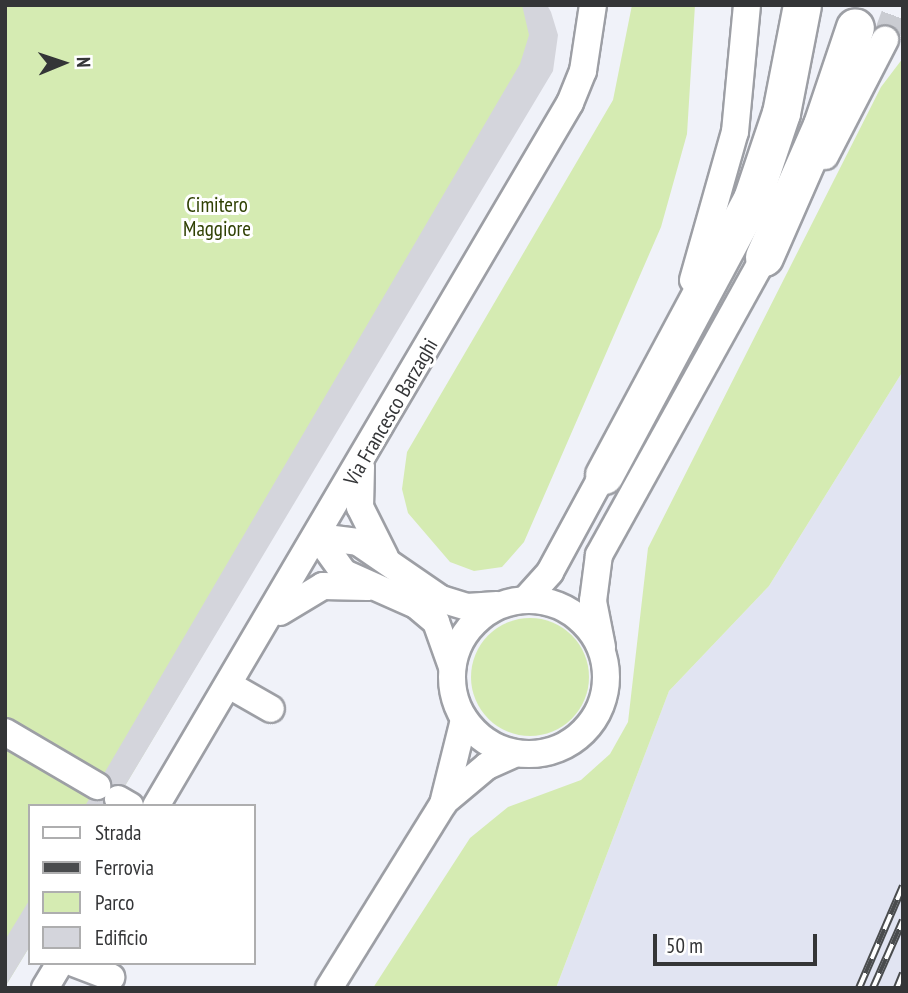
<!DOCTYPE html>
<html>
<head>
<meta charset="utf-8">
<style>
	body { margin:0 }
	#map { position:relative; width:908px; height:993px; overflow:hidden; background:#f0f2f9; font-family:"PT Sans Narrow",sans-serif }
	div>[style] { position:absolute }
	.built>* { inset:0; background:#e1e4f2 }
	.green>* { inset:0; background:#d5ebb2 }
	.round { border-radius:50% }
	.building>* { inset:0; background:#d4d5dc }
	.minor-tunnel>* { height:26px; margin-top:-13px; transform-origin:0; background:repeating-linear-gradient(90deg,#caccd2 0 26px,transparent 0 39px) }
	.roads { filter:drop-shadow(2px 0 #9d9fa5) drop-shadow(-2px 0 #9d9fa5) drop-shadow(0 2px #9d9fa5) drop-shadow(0 -2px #9d9fa5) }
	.minor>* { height:26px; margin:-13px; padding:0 13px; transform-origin:13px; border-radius:13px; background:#fff }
	.minor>.ring { margin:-13px; padding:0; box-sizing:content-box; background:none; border:26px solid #fff; border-radius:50% }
	.highway>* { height:37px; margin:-18.5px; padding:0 18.5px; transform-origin:18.5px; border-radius:18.5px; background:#fff }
	.rail>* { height:8px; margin-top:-4px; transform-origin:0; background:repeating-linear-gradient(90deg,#fff 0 16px,#4a4c4e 0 32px); box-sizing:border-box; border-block:2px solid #4a4c4e }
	span { translate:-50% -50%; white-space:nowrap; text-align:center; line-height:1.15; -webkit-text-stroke:6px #fff; paint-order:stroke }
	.park-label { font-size:21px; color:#304104 }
	.street-label { font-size:21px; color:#343537 }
	.frame { position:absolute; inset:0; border:7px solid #343537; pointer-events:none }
	.legend { position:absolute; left:28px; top:804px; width:228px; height:161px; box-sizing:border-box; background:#fff; border:2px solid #aeaeaf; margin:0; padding:9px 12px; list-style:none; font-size:21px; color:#343537 }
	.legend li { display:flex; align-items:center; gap:14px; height:35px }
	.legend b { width:35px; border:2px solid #aeaeaf }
	.north { position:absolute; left:28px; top:28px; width:70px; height:70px; -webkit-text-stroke:5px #fff; paint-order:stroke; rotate:88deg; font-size:19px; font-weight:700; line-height:28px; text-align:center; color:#343537 }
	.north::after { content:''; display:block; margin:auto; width:24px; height:32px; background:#343537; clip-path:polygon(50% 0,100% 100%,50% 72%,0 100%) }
	.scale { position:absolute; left:653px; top:934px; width:164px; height:32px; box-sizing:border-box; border:4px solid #343537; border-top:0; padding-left:9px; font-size:21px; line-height:24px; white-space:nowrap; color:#343537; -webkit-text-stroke:5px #fff; paint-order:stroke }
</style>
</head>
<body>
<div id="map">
	<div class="built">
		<i style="clip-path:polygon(903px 371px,903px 988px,556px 988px,669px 691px,769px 586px)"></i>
	</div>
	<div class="green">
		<i style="clip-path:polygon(5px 5px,547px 5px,549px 12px,545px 80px,113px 806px,30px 806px,30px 946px,5px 987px)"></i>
		<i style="clip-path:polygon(632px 5px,695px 5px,687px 134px,661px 227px,524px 542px,502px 567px,474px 571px,450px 562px,408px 513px,402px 489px,407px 452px,613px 100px)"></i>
		<i style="clip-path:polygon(903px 58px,903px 371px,769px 586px,669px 691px,556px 988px,373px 988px,470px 838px,508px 807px,581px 780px,610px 754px,628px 722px,648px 548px,881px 87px)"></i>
		<i class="round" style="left:471px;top:618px;width:118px;height:118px"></i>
	</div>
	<div class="building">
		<i style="clip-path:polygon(522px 5px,547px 5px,551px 12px,558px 35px,553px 71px,113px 806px,85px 806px,520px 64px,529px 35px)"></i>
		<i style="clip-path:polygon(30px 899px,30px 946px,5px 987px,5px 940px)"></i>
	</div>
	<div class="minor-tunnel">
		<i style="left:885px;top:40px;width:37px;rotate:-70deg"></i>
	</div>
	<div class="roads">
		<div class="minor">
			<i style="left:825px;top:156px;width:131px;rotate:-62.7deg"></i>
			<i style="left:693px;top:280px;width:154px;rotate:-74.2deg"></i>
			<i style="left:735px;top:132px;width:128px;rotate:-84.6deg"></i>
			<i style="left:361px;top:467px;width:40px;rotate:91.4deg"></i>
			<i style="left:360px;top:507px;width:56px;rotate:63.4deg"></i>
			<i style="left:318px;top:537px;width:40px;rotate:7.1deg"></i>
			<i style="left:358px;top:542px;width:101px;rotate:34.5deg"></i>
			<i style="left:441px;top:599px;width:27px;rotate:17deg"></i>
			<i style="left:467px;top:607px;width:30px;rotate:-4deg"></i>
			<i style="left:318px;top:537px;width:44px;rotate:54.2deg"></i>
			<i style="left:344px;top:573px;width:79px;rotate:24deg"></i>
			<i style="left:416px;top:605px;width:26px;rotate:40deg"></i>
			<i style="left:436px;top:622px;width:48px;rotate:70.4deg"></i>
			<i style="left:526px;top:599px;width:36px;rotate:-48deg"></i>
			<i style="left:550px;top:572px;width:130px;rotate:-61.5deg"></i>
			<i class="ring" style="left:452px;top:600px;width:128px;height:128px"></i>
			<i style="left:280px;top:612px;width:50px;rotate:-31.2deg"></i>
			<i style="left:323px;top:586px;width:44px;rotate:1.3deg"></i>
			<i style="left:602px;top:647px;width:47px;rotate:-101.1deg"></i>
			<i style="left:593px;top:601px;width:46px;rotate:-82.6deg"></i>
			<i style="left:599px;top:555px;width:357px;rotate:-61deg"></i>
			<i style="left:229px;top:685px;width:48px;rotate:29.7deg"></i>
			<i style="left:5px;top:732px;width:107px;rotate:30.4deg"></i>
			<i style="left:118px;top:799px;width:14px;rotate:30deg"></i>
			<i style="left:444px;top:802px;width:56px;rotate:-39.9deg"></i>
			<i style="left:487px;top:766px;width:30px;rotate:-24deg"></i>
			<i style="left:156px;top:806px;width:816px;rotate:-59.51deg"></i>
			<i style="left:570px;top:103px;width:35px;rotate:-68deg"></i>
			<i style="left:583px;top:71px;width:67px;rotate:-81.4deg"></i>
			<i style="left:74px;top:963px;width:40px;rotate:21deg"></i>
			<i style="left:45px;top:988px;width:29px;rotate:-59deg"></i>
			<i style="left:329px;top:988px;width:216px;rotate:-58.2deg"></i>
			<i style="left:443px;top:804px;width:87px;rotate:-76deg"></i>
		</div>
		<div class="highway">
			<i style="left:764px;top:257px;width:144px;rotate:-66.3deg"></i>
			<i style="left:822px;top:125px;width:103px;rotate:-71.4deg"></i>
			<i style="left:604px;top:475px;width:313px;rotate:-61.8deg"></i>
			<i style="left:752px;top:199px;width:91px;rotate:-71.4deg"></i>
			<i style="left:781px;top:113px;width:110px;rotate:-79deg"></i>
		</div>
	</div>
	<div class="rail">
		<i style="left:859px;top:988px;width:111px;rotate:-66.7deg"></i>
		<i style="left:873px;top:988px;width:74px;rotate:-66.2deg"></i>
		<i style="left:897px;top:988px;width:16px;rotate:-68deg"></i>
	</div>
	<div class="park-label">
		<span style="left:217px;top:217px">Cimitero<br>Maggiore</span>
	</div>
	<div class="street-label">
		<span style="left:391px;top:412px;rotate:-60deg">Via Francesco Barzaghi</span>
	</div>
	<div class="frame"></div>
	<ul class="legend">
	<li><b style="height:9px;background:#fff"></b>Strada</li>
	<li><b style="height:9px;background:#4a4c4e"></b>Ferrovia</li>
	<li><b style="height:19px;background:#d5ebb2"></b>Parco</li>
	<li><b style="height:19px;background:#d4d5dc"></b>Edificio</li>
	</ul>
	<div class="north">N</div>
	<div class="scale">50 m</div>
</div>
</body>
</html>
